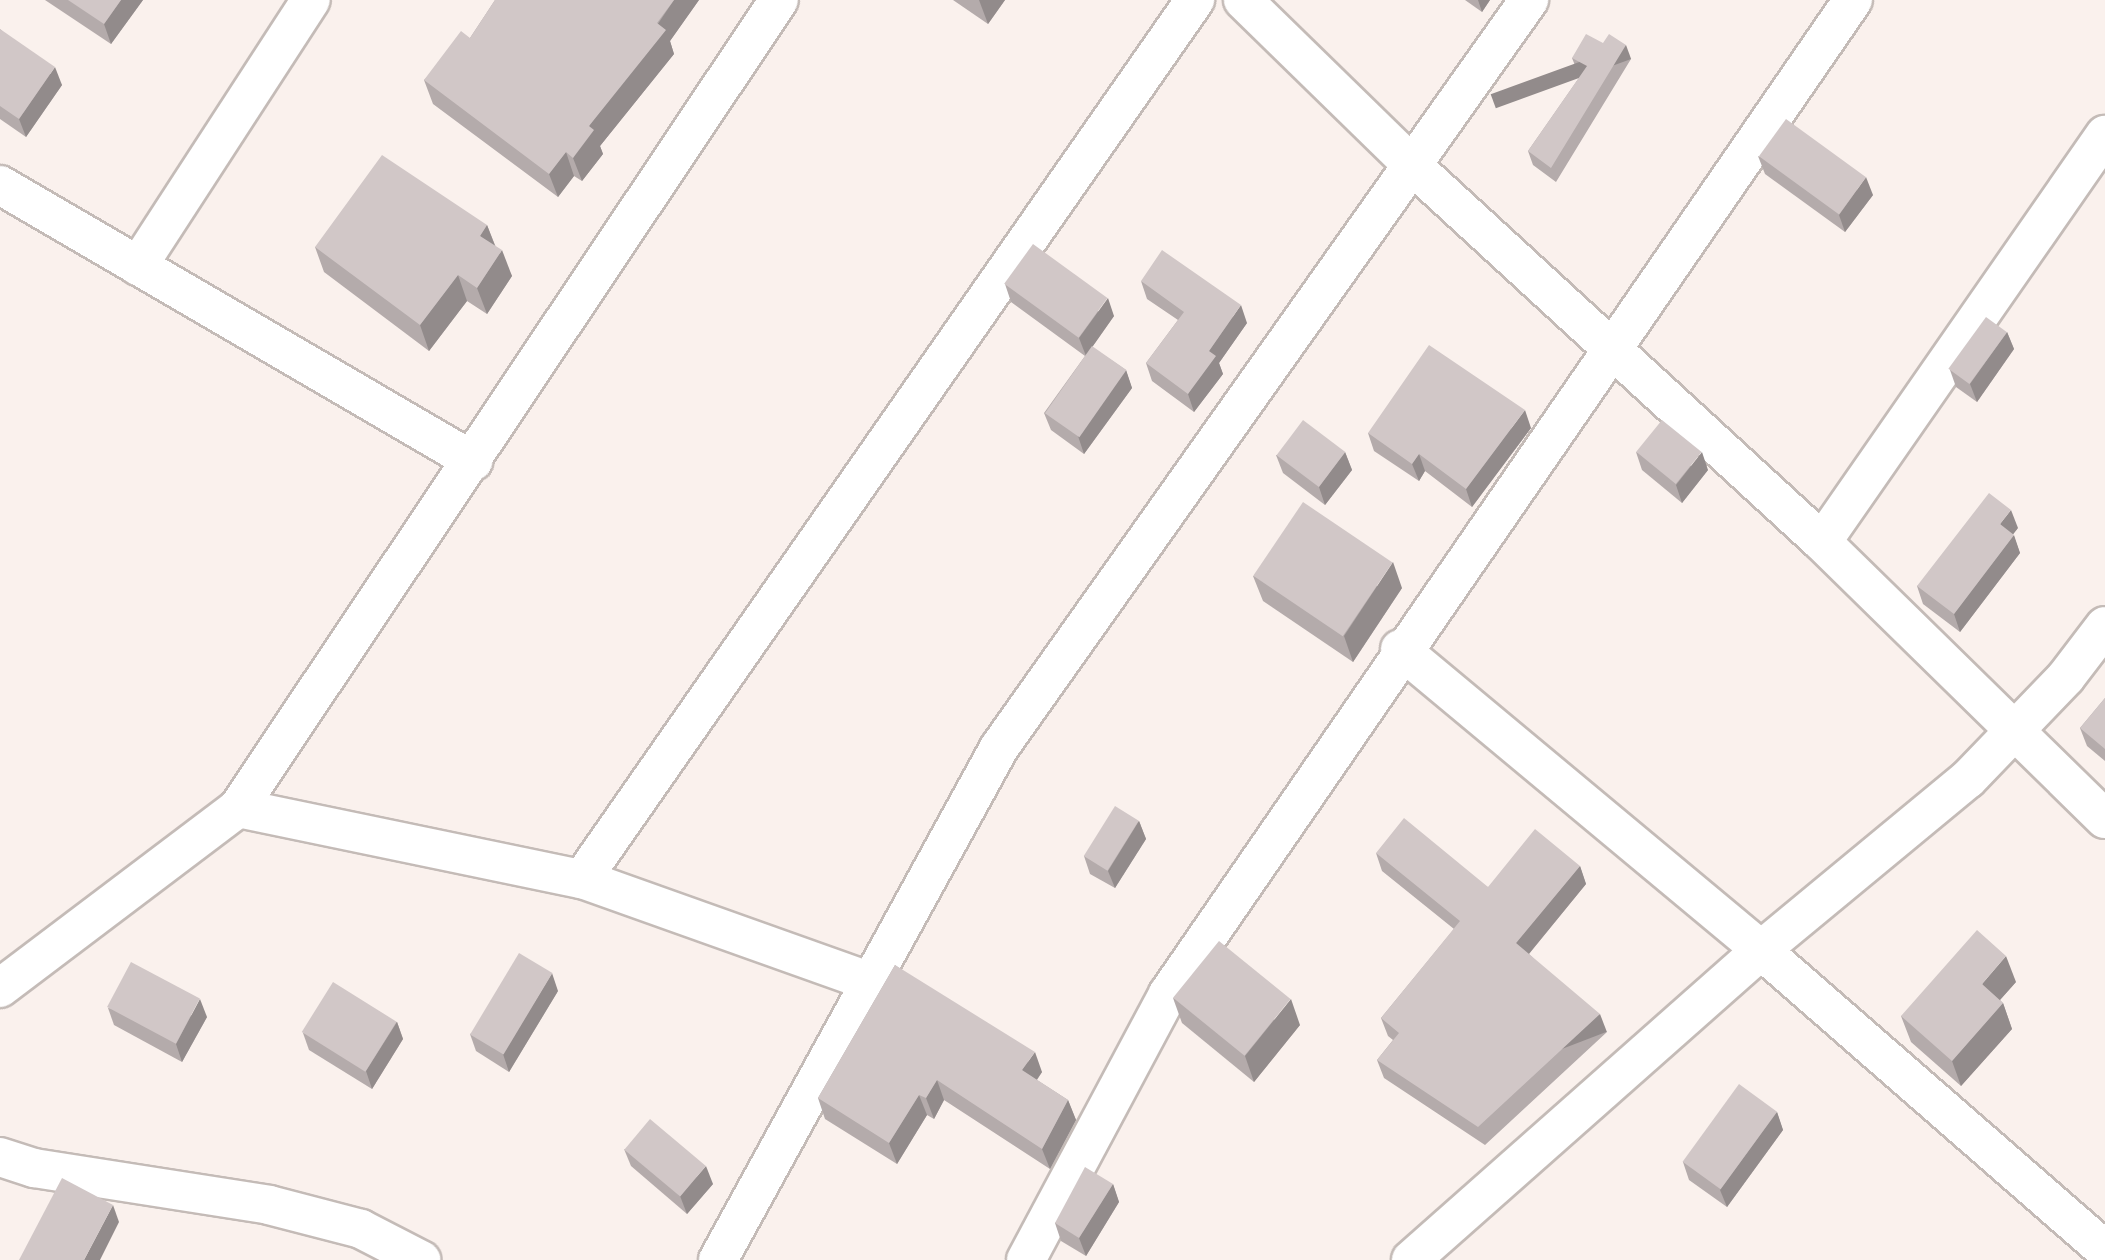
<!DOCTYPE html>
<html>
<head>
<meta charset="utf-8">
<style>
	body { margin:0 }
	#map { position:relative; width:2105px; height:1260px; overflow:hidden; background:#faf1ed; font-family:"Source Sans 3",sans-serif }
	div>[style] { position:absolute }
	.roads { filter:drop-shadow(2px 0 #c4bbb7) drop-shadow(-2px 0 #c4bbb7) drop-shadow(0 2px #c4bbb7) drop-shadow(0 -2px #c4bbb7) }
	.street>* { height:38px; margin:-19px; padding:0 19px; transform-origin:19px; border-radius:19px; background:#fff }
	.wall>* { inset:0; background:#b4abab }
	.shaded-wall>* { inset:0; background:#928b8b; transform-origin:0 0 }
	.building>* { inset:0; background:#d1c7c7; transform-origin:0 0 }
	span { translate:-50% -50%; white-space:nowrap; text-align:center; line-height:1.15; -webkit-text-stroke:7px #fff; paint-order:stroke }
</style>
</head>
<body>
<div id="map">
	<div class="roads">
		<div class="street">
			<i style="left:1243px;top:0;width:240px;rotate:44.3deg"></i>
			<i style="left:1415px;top:168px;width:553px;rotate:42.58deg"></i>
			<i style="left:1822px;top:542px;width:396px;rotate:44.4deg"></i>
			<i style="left:0;top:185px;width:548px;rotate:30.26deg"></i>
			<i style="left:138px;top:266px;width:317px;rotate:-57deg"></i>
			<i style="left:1822px;top:542px;width:496px;rotate:-55.2deg"></i>
			<i style="left:1400px;top:649px;width:470px;rotate:39.8deg"></i>
			<i style="left:1761px;top:950px;width:456px;rotate:41.1deg"></i>
			<i style="left:238px;top:808px;width:351px;rotate:11.7deg"></i>
			<i style="left:582px;top:879px;width:310px;rotate:19.6deg"></i>
			<i style="left:582px;top:879px;width:1072px;rotate:-55.11deg"></i>
			<i style="left:0;top:988px;width:298px;rotate:-37.1deg"></i>
			<i style="left:238px;top:808px;width:972px;rotate:-56.2deg"></i>
			<i style="left:0;top:1157px;width:36px;rotate:18deg"></i>
			<i style="left:34px;top:1168px;width:238px;rotate:8.9deg"></i>
			<i style="left:269px;top:1205px;width:95px;rotate:14.6deg"></i>
			<i style="left:361px;top:1229px;width:68px;rotate:27.3deg"></i>
			<i style="left:718px;top:1260px;width:584px;rotate:-61.24deg"></i>
			<i style="left:999px;top:748px;width:917px;rotate:-54.68deg"></i>
			<i style="left:1026px;top:1260px;width:302px;rotate:-61.9deg"></i>
			<i style="left:1168px;top:994px;width:1207px;rotate:-55.43deg"></i>
			<i style="left:1411px;top:1260px;width:468px;rotate:-41.5deg"></i>
			<i style="left:1761px;top:950px;width:268px;rotate:-39.6deg"></i>
			<i style="left:1968px;top:779px;width:141px;rotate:-46.1deg"></i>
			<i style="left:2066px;top:677px;width:64px;rotate:-52.6deg"></i>
		</div>
	</div>
	<div class="wall">
		<i style="clip-path:polygon(45px 0,143px 0,111px 44px)"></i>
		<i style="clip-path:polygon(495px 0,699px 0,670px 41px,674px 54px,600px 146px,603px 154px,582px 181px,574px 176px,558px 197px,433px 104px,424px 80px,470px 38px)"></i>
		<i style="clip-path:polygon(953px 0,1005px 0,988px 24px)"></i>
		<i style="clip-path:polygon(1465px 0,1490px 0,1482px 12px)"></i>
		<i style="clip-path:polygon(0 29px,62px 85px,26px 137px,0 119px)"></i>
		<i style="clip-path:polygon(1603px 43px,1631px 59px,1556px 182px,1533px 165px,1528px 151px,1581px 75px,1578px 73px,1572px 58px)"></i>
		<i style="clip-path:polygon(1758px 156px,1873px 195px,1845px 232px,1765px 174px)"></i>
		<i style="clip-path:polygon(487px 225px,495px 245px,512px 276px,487px 314px,467px 301px,429px 351px,324px 272px,315px 247px)"></i>
		<i style="clip-path:polygon(1141px 281px,1247px 323px,1219px 363px,1223px 374px,1194px 412px,1152px 381px,1146px 363px,1178px 320px,1147px 299px)"></i>
		<i style="clip-path:polygon(1005px 284px,1114px 316px,1092px 347px,1126px 370px,1132px 388px,1084px 454px,1051px 430px,1044px 413px,1085px 356px,1011px 302px)"></i>
		<i style="clip-path:polygon(2007px 332px,2014px 349px,1977px 402px,1956px 387px,1950px 370px)"></i>
		<i style="clip-path:polygon(1531px 428px,1472px 507px,1425px 471px,1419px 481px,1374px 451px,1368px 433px)"></i>
		<i style="clip-path:polygon(1345px 452px,1352px 470px,1325px 505px,1283px 473px,1276px 455px)"></i>
		<i style="clip-path:polygon(1636px 452px,1708px 470px,1682px 503px,1642px 470px)"></i>
		<i style="clip-path:polygon(2018px 528px,2013px 534px,2020px 553px,1960px 632px,1923px 604px,1917px 586px)"></i>
		<i style="clip-path:polygon(1253px 576px,1402px 588px,1353px 662px,1263px 601px)"></i>
		<i style="clip-path:polygon(2105px 698px,2105px 761px,2087px 746px,2080px 728px)"></i>
		<i style="clip-path:polygon(1139px 821px,1146px 839px,1115px 888px,1090px 874px,1084px 856px)"></i>
		<i style="clip-path:polygon(1376px 853px,1488px 887px,1580px 866px,1586px 884px,1529px 954px,1607px 1032px,1485px 1145px,1384px 1078px,1377px 1060px,1393px 1040px,1388px 1036px,1381px 1018px,1454px 929px,1382px 871px)"></i>
		<i style="clip-path:polygon(895px 965px,1042px 1072px,1037px 1080px,1068px 1100px,1076px 1120px,1050px 1169px,944px 1100px,934px 1119px,927px 1115px,897px 1164px,825px 1119px,818px 1098px)"></i>
		<i style="clip-path:polygon(2016px 982px,2000px 1000px,2003px 1003px,2012px 1029px,1961px 1086px,1911px 1042px,1901px 1016px)"></i>
		<i style="clip-path:polygon(558px 991px,509px 1072px,476px 1051px,470px 1034px)"></i>
		<i style="clip-path:polygon(1173px 998px,1300px 1025px,1254px 1082px,1182px 1023px)"></i>
		<i style="clip-path:polygon(108px 1008px,207px 1017px,182px 1062px,114px 1025px)"></i>
		<i style="clip-path:polygon(397px 1022px,403px 1039px,372px 1089px,309px 1050px,303px 1033px)"></i>
		<i style="clip-path:polygon(1777px 1112px,1783px 1130px,1727px 1207px,1689px 1180px,1683px 1162px)"></i>
		<i style="clip-path:polygon(624px 1149px,713px 1184px,687px 1214px,631px 1166px)"></i>
		<i style="clip-path:polygon(1113px 1184px,1119px 1202px,1086px 1256px,1061px 1241px,1055px 1223px)"></i>
	</div>
	<div class="shaded-wall">
		<i style="clip-path:polygon(121px 0,143px 0,111px 44px,104px 24px)"></i>
		<i style="clip-path:polygon(674px 0,699px 0,670px 41px,674px 54px,600px 146px,603px 154px,582px 181px,573px 158px,589px 126px)"></i>
		<i style="clip-path:polygon(979px 0,1005px 0,988px 24px)"></i>
		<i style="clip-path:polygon(1478px 0,1490px 0,1482px 12px)"></i>
		<i style="left:1626px;top:45px;width:15px;height:144px;rotate:70deg"></i>
		<i style="clip-path:polygon(55px 67px,62px 85px,26px 137px,19px 119px)"></i>
		<i style="clip-path:polygon(566px 152px,574px 176px,558px 197px,549px 174px)"></i>
		<i style="clip-path:polygon(1866px 177px,1873px 195px,1845px 232px,1839px 215px)"></i>
		<i style="clip-path:polygon(487px 225px,497px 251px,480px 236px)"></i>
		<i style="clip-path:polygon(502px 250px,512px 276px,487px 314px,477px 288px)"></i>
		<i style="clip-path:polygon(458px 275px,467px 301px,429px 351px,420px 325px)"></i>
		<i style="clip-path:polygon(1108px 298px,1114px 316px,1086px 356px,1079px 338px)"></i>
		<i style="clip-path:polygon(1241px 305px,1247px 323px,1219px 363px,1223px 374px,1194px 412px,1188px 394px,1209px 351px)"></i>
		<i style="clip-path:polygon(2007px 332px,2014px 349px,1977px 402px,1970px 384px)"></i>
		<i style="clip-path:polygon(1126px 370px,1132px 388px,1084px 454px,1078px 436px)"></i>
		<i style="clip-path:polygon(1525px 410px,1531px 428px,1472px 507px,1466px 489px)"></i>
		<i style="clip-path:polygon(1345px 452px,1352px 470px,1325px 505px,1319px 487px)"></i>
		<i style="clip-path:polygon(1702px 452px,1708px 470px,1682px 503px,1676px 485px)"></i>
		<i style="clip-path:polygon(1419px 454px,1425px 471px,1419px 481px,1412px 464px)"></i>
		<i style="clip-path:polygon(2011px 510px,2018px 528px,2007px 542px,2000px 524px)"></i>
		<i style="clip-path:polygon(2014px 535px,2020px 553px,1960px 632px,1954px 614px)"></i>
		<i style="clip-path:polygon(1393px 562px,1402px 588px,1353px 662px,1344px 636px)"></i>
		<i style="clip-path:polygon(1139px 821px,1146px 839px,1115px 888px,1108px 871px)"></i>
		<i style="clip-path:polygon(1580px 866px,1586px 884px,1523px 961px,1516px 943px)"></i>
		<i style="clip-path:polygon(2006px 956px,2016px 982px,1991px 1010px,1982px 984px)"></i>
		<i style="clip-path:polygon(552px 973px,558px 991px,509px 1072px,503px 1054px)"></i>
		<i style="clip-path:polygon(200px 999px,207px 1017px,182px 1062px,176px 1044px)"></i>
		<i style="clip-path:polygon(1291px 999px,1300px 1025px,1254px 1082px,1245px 1056px)"></i>
		<i style="clip-path:polygon(2003px 1003px,2012px 1029px,1961px 1086px,1952px 1061px)"></i>
		<i style="left:1600px;top:1014px;width:19px;height:166px;rotate:69deg"></i>
		<i style="clip-path:polygon(397px 1022px,403px 1039px,372px 1089px,366px 1071px)"></i>
		<i style="clip-path:polygon(1035px 1052px,1042px 1072px,1029px 1091px,1022px 1070px)"></i>
		<i style="clip-path:polygon(937px 1080px,944px 1100px,934px 1119px,926px 1098px)"></i>
		<i style="clip-path:polygon(919px 1095px,927px 1115px,897px 1164px,889px 1143px)"></i>
		<i style="clip-path:polygon(1068px 1100px,1076px 1120px,1050px 1169px,1042px 1149px)"></i>
		<i style="clip-path:polygon(1777px 1112px,1783px 1130px,1727px 1207px,1720px 1190px)"></i>
		<i style="clip-path:polygon(706px 1166px,713px 1184px,687px 1214px,680px 1196px)"></i>
		<i style="clip-path:polygon(1113px 1184px,1119px 1202px,1086px 1256px,1079px 1238px)"></i>
		<i style="clip-path:polygon(113px 1205px,119px 1222px,100px 1260px,84px 1260px)"></i>
	</div>
	<div class="building">
		<i style="clip-path:polygon(68px 0,121px 0,104px 24px)"></i>
		<i style="clip-path:polygon(495px 0,674px 0,657px 23px,666px 30px,589px 126px,594px 130px,573px 158px,566px 152px,549px 174px,424px 80px,461px 31px,470px 38px)"></i>
		<i style="clip-path:polygon(0 29px,55px 67px,19px 119px,0 106px)"></i>
		<i style="clip-path:polygon(1586px 34px,1603px 43px,1609px 34px,1626px 45px,1551px 168px,1528px 151px,1587px 66px,1572px 58px)"></i>
		<i style="left:1786px;top:119px;width:99px;height:46px;rotate:36deg"></i>
		<i style="clip-path:polygon(382px 155px,487px 225px,480px 236px,502px 250px,477px 288px,458px 275px,420px 325px,315px 247px)"></i>
		<i style="left:1033px;top:244px;width:92px;height:49px;rotate:36deg"></i>
		<i style="clip-path:polygon(1162px 250px,1241px 305px,1209px 351px,1216px 356px,1188px 394px,1146px 363px,1184px 312px,1141px 281px)"></i>
		<i style="left:1986px;top:317px;width:26px;height:64px;rotate:36deg"></i>
		<i style="clip-path:polygon(1429px 345px,1525px 410px,1466px 489px,1419px 454px,1412px 464px,1368px 433px)"></i>
		<i style="left:1092px;top:346px;width:42px;height:82px;rotate:35deg"></i>
		<i style="left:1303px;top:420px;width:53px;height:44px;rotate:37deg"></i>
		<i style="left:1662px;top:420px;width:51px;height:41px;rotate:39deg"></i>
		<i style="clip-path:polygon(1989px 493px,2011px 510px,2000px 524px,2014px 535px,1954px 614px,1917px 586px)"></i>
		<i style="left:1303px;top:502px;width:108px;height:89px;rotate:34deg"></i>
		<i style="clip-path:polygon(2105px 698px,2105px 749px,2080px 728px)"></i>
		<i style="left:1115px;top:806px;width:28px;height:59px;rotate:32deg"></i>
		<i style="clip-path:polygon(1404px 818px,1488px 887px,1535px 829px,1580px 866px,1516px 943px,1600px 1014px,1478px 1127px,1377px 1060px,1399px 1033px,1381px 1018px,1460px 921px,1376px 853px)"></i>
		<i style="clip-path:polygon(1977px 930px,2006px 956px,1982px 984px,2003px 1003px,1952px 1061px,1901px 1016px)"></i>
		<i style="left:1219px;top:941px;width:92px;height:73px;rotate:39deg"></i>
		<i style="left:519px;top:953px;width:39px;height:95px;rotate:31deg"></i>
		<i style="left:131px;top:962px;width:78px;height:51px;rotate:28deg"></i>
		<i style="clip-path:polygon(895px 965px,1035px 1052px,1022px 1070px,1068px 1100px,1042px 1149px,937px 1080px,926px 1098px,919px 1095px,889px 1143px,818px 1098px)"></i>
		<i style="left:333px;top:982px;width:75px;height:59px;rotate:32deg"></i>
		<i style="left:1739px;top:1084px;width:47px;height:96px;rotate:36deg"></i>
		<i style="left:650px;top:1119px;width:73px;height:40px;rotate:40deg"></i>
		<i style="clip-path:polygon(1085px 1167px,1113px 1184px,1079px 1238px,1055px 1223px)"></i>
		<i style="clip-path:polygon(62px 1178px,113px 1205px,84px 1260px,19px 1260px)"></i>
	</div>
</div>
</body>
</html>
